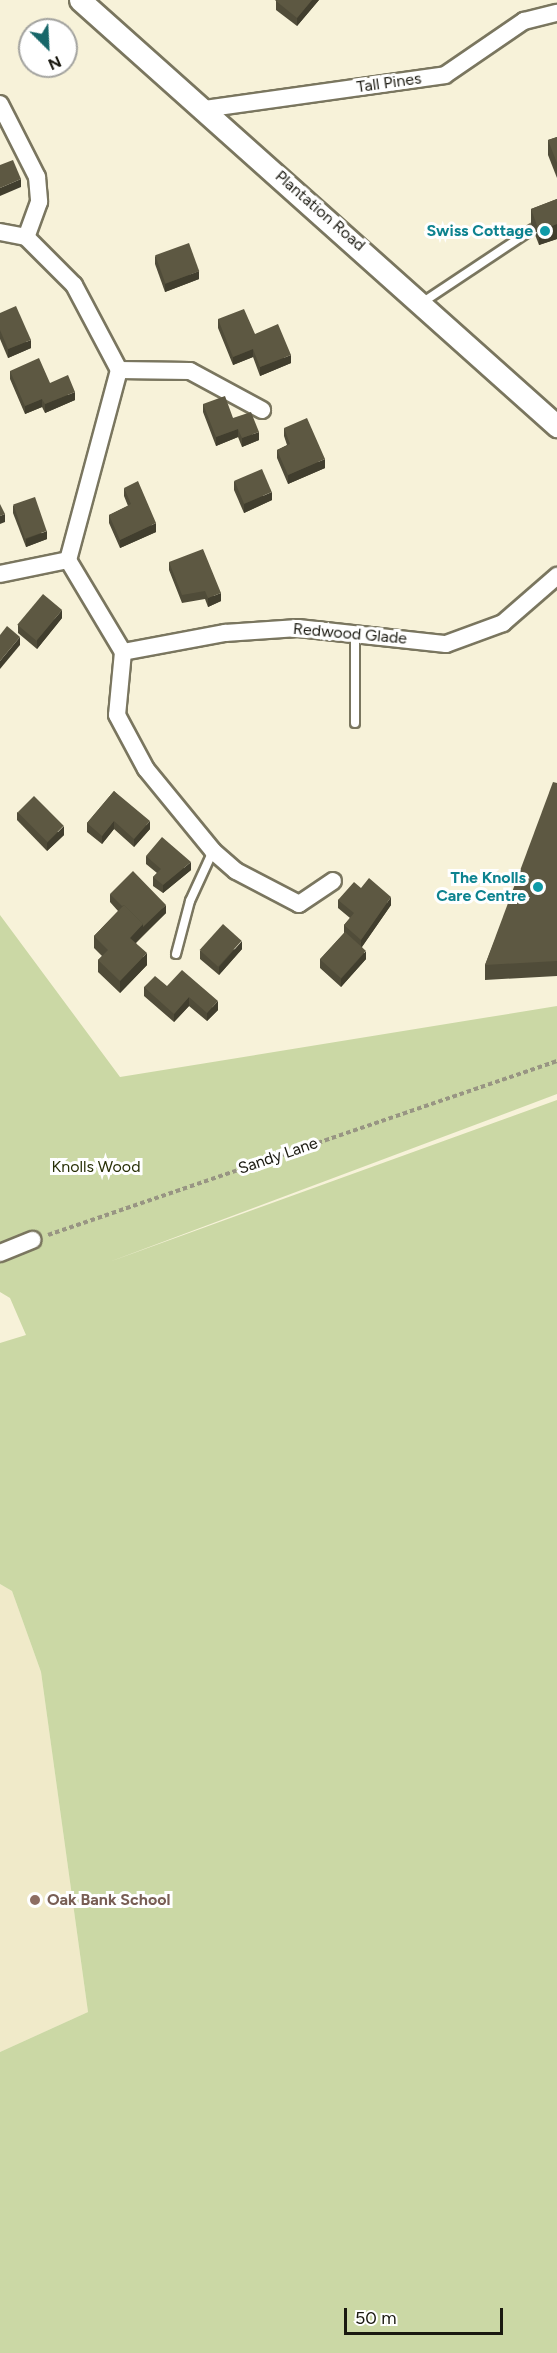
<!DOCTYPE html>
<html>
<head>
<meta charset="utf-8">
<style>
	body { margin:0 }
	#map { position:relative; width:557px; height:2353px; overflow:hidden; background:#f7f2d9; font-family:Figtree,sans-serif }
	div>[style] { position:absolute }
	.built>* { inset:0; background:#f0eac9 }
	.green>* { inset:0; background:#cbd8a5 }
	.path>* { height:4px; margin-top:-2px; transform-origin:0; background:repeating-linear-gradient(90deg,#989583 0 4.5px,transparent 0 7.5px) }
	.roads { filter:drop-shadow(2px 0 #7a765f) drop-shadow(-2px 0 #7a765f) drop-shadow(0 2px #7a765f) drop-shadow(0 -2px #7a765f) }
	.service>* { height:8px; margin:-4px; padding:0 4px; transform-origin:4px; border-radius:4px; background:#fff }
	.minor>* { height:16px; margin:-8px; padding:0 8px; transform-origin:8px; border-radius:8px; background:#fff }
	.tertiary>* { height:21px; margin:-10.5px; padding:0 10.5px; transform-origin:10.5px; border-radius:10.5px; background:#fff }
	.wall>* { inset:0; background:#504c39 }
	.shaded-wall>* { inset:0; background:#413e2e }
	.building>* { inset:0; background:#5d5842; transform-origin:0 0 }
	.dots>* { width:16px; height:16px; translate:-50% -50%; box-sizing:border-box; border:3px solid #fff; border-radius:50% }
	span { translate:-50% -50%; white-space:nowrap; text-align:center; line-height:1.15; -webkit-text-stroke:6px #fff; paint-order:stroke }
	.street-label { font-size:16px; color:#1a1910 }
	.culture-label { font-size:16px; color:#0d838f; font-weight:700 }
	.right { translate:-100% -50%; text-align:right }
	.park-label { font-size:16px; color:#283006 }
	.education-label { font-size:16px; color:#785e54; font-weight:700 }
	.left { translate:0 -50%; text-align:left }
	.north { position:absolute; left:18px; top:18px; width:60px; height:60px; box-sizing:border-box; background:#fff; border:2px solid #a3a39f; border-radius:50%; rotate:156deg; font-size:16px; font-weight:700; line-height:24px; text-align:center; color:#1a1910 }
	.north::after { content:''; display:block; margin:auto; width:21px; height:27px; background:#176669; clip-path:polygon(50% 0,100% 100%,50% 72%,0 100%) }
	.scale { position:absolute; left:344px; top:2308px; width:159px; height:27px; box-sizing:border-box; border:3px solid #1a1910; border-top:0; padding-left:8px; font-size:18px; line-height:21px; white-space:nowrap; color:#1a1910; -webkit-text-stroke:4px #fff; paint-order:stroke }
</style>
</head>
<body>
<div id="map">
	<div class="built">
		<i style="clip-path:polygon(0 1584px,12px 1591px,41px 1672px,88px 2012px,0 2052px)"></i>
	</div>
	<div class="green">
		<i style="clip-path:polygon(0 915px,120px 1077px,557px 1006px,557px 1094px,109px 1262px,557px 1100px,557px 2353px,0 2353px,0 2052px,88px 2012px,41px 1672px,12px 1591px,0 1584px,0 1343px,26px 1335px,10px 1298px,0 1292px)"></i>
	</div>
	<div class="path">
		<i style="left:48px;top:1235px;width:538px;rotate:-18.87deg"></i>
	</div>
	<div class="roads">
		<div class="service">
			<i style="left:423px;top:302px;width:132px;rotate:-33.6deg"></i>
			<i style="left:355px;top:632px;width:91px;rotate:90deg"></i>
			<i style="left:176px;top:954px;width:55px;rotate:-75.2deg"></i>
			<i style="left:190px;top:901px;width:55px;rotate:-65.3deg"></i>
		</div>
		<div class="minor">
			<i style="left:0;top:104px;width:82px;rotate:63.1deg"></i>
			<i style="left:37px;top:177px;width:25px;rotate:85deg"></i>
			<i style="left:39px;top:202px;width:37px;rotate:110deg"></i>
			<i style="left:204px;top:109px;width:243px;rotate:-8deg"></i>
			<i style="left:445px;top:75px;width:96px;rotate:-34.4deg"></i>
			<i style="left:524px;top:21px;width:34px;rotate:-14deg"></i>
			<i style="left:0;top:232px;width:26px;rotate:11deg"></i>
			<i style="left:26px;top:237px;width:68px;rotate:45deg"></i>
			<i style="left:74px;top:285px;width:96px;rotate:62.1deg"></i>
			<i style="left:119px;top:370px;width:197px;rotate:105deg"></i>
			<i style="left:68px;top:560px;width:107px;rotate:59.1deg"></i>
			<i style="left:123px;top:652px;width:104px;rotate:-10.6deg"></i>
			<i style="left:225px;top:633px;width:73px;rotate:-3.9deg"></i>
			<i style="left:298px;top:628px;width:149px;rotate:6.2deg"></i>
			<i style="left:446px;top:644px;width:61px;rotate:-20.2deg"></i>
			<i style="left:503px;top:623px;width:72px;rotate:-41deg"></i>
			<i style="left:119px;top:370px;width:71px;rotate:0.8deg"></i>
			<i style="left:190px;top:371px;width:82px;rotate:28.4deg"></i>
			<i style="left:0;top:574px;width:69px;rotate:-11.6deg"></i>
			<i style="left:123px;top:652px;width:63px;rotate:95.4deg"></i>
			<i style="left:117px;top:715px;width:61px;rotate:61.8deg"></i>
			<i style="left:146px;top:769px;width:106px;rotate:50.7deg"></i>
			<i style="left:213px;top:851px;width:30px;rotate:41deg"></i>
			<i style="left:236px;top:871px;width:71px;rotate:27.6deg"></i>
			<i style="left:299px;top:904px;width:41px;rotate:-34.1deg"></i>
			<i style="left:0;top:1253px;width:35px;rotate:-22deg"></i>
		</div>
		<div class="tertiary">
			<i style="left:80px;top:0;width:640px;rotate:41.77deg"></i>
		</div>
	</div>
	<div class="wall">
		<i style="clip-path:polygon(275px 0,319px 0,297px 26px,276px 10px,276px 1px)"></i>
		<i style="clip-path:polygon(557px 137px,557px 178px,548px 155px,548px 140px)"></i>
		<i style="clip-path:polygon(557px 199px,557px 239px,539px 245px,531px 224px,531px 209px)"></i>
		<i style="clip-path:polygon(155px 256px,199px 279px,165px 292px,155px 264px)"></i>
		<i style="clip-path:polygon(0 313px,31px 348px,8px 358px,0 339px)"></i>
		<i style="clip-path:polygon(218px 319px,255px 334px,291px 363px,260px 376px,253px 357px,233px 365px,218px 328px)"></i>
		<i style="clip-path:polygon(10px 371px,50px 383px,75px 400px,45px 413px,42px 407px,25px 414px,10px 379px)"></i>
		<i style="clip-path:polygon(203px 404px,233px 418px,259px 440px,242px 447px,238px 437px,216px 446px,203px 412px)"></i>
		<i style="clip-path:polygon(284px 428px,325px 468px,288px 484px,277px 458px,277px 450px,287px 445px,284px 436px)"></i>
		<i style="clip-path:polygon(234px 481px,272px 500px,244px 513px,234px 490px)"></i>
		<i style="clip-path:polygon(124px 488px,156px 532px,120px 548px,109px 523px,109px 515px,128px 506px,124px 496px)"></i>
		<i style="clip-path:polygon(13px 505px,47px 539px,26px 547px,13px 513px)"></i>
		<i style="clip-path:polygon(169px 562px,221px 601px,208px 607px,205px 599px,182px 603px,169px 570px)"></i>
		<i style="clip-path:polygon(62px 618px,37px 649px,18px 633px,18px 625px)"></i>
		<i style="clip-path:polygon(557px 783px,557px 976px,485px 980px,485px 965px)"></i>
		<i style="clip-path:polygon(114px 791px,150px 829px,134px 847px,114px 829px,102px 844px,87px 832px,87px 823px)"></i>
		<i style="clip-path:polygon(17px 812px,64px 835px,47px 851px,17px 820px)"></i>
		<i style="clip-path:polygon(146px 856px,191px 870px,163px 893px,153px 886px,153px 877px,157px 873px,146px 864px)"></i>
		<i style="clip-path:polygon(361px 888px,391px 905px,362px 947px,366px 959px,341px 987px,320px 968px,320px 959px,344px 933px,344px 925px,350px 918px,338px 908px,338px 900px)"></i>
		<i style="clip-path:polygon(110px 894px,166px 913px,136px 943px,147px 965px,120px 993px,98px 972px,98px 960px,102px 956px,94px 948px,94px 936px,118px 911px,110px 902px)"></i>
		<i style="clip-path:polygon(242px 949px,219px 975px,200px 959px,200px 951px)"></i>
		<i style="clip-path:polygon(167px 986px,218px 1010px,207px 1021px,189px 1006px,174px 1022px,144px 996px,144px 987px)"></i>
	</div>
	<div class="shaded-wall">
		<i style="clip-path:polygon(312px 0,319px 0,297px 26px,297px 18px)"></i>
		<i style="clip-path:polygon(21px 179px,21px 187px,0 196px,0 188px)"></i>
		<i style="clip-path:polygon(557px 224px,557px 239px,539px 245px,539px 231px)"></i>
		<i style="clip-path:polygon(199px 271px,199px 279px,165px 292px,165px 284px)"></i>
		<i style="clip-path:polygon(31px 340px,31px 348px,8px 358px,8px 349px)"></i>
		<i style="clip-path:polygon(253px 349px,253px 357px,233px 365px,233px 357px)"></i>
		<i style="clip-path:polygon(291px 355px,291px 363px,260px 376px,260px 367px)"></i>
		<i style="clip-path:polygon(75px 392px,75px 400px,45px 413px,45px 404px)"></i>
		<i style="clip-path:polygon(42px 399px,42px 407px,25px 414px,25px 406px)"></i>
		<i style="clip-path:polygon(238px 429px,238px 437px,216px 446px,216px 437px)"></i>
		<i style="clip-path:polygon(259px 432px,259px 440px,242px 447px,242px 438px)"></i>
		<i style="clip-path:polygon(325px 459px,325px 468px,288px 484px,288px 475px)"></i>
		<i style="clip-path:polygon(272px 492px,272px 500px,244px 513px,244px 504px)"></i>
		<i style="clip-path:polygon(5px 514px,5px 522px,0 524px,0 516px)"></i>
		<i style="clip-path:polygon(156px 523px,156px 532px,120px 548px,120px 540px)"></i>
		<i style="clip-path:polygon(47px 531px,47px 539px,26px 547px,26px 539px)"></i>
		<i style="clip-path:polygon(221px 593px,221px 601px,208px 607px,208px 598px)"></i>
		<i style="clip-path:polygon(62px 610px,62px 618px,37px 649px,37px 640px)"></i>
		<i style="clip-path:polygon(20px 637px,20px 645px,0 669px,0 661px)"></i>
		<i style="clip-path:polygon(114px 821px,114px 829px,102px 844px,102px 836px)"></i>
		<i style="clip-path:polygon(150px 821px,150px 829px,134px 847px,134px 839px)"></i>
		<i style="clip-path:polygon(64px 826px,64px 835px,47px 851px,47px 843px)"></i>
		<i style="clip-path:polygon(191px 862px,191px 870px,163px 893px,163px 885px)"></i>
		<i style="clip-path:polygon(391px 897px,391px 905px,361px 948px,361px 940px)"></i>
		<i style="clip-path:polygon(166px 905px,166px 913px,143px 935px,130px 949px,130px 938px,143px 924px)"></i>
		<i style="clip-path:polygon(242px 941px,242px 949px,219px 975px,219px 967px)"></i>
		<i style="clip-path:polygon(366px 951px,366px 959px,341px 987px,341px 979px)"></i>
		<i style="clip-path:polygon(147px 953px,147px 965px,120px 993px,120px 981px)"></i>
		<i style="clip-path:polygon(189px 997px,189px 1006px,174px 1022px,174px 1014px)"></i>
		<i style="clip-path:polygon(218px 1001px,218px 1010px,207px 1021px,207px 1013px)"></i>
	</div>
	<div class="building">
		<i style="clip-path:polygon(278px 0,312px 0,297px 18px,276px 1px)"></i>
		<i style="clip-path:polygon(557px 137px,557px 163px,548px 140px)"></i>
		<i style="clip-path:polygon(13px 160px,21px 179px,0 188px,0 165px)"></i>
		<i style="clip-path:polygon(557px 199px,557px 224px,539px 231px,531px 209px)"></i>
		<i style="left:189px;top:243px;width:30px;height:36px;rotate:70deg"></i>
		<i style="clip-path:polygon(16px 306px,31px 340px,8px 349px,0 330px,0 313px)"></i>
		<i style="clip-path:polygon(244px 309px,255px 334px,278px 324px,291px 355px,260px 367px,253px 349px,233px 357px,218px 319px)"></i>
		<i style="clip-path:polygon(39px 358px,50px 383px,68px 375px,75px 392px,45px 404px,42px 399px,25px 406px,10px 371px)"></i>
		<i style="clip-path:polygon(225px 396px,233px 418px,251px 412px,259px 432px,242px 438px,238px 429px,216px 437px,203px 404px)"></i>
		<i style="clip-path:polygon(307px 418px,325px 459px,288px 475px,277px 450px,290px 444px,284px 428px)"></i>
		<i style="left:262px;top:469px;width:25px;height:30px;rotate:67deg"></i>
		<i style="clip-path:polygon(138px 481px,156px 523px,120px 540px,109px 515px,131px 504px,124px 488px)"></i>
		<i style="left:35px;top:497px;width:36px;height:23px;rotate:71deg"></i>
		<i style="clip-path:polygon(0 504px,5px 514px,0 516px)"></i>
		<i style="clip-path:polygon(203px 549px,221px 593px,208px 598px,205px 591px,182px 595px,169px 562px)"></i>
		<i style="left:43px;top:594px;width:25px;height:40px;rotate:40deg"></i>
		<i style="clip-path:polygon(7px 626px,20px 637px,0 661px,0 635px)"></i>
		<i style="clip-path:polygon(553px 782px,557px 783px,557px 961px,485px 965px)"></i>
		<i style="clip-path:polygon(114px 791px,150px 821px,134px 839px,114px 821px,102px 836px,87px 823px)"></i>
		<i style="left:34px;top:796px;width:42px;height:23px;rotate:45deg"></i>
		<i style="clip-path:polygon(162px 837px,191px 862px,163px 885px,153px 877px,161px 869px,146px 856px)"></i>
		<i style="clip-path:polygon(133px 871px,166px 905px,143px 927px,143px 924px,124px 905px,122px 906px,110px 894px)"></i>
		<i style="clip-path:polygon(369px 878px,391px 897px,361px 940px,344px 925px,354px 913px,338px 900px,354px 882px,361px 888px)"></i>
		<i style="clip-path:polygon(124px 905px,143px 924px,130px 938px,147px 953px,120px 981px,98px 960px,108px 950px,94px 936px)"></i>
		<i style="left:223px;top:924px;width:25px;height:35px;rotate:42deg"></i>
		<i style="left:345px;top:932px;width:28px;height:37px;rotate:42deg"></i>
		<i style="clip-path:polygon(182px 970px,218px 1001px,207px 1013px,189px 997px,174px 1014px,144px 987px,155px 976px,167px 986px)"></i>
	</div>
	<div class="dots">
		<i style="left:545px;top:231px;background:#0f9aa8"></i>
		<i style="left:538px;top:887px;background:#0f9aa8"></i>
		<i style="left:35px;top:1900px;background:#8d6e63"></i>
	</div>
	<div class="street-label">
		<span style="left:389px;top:83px;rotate:-8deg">Tall Pines</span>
		<span style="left:320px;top:211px;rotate:41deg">Plantation Road</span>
		<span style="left:350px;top:634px;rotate:5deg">Redwood Glade</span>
		<span style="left:278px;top:1156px;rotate:-19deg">Sandy Lane</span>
	</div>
	<div class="culture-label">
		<span class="right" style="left:533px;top:231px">Swiss Cottage</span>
		<span class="right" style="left:526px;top:887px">The Knolls<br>Care Centre</span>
	</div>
	<div class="park-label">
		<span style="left:96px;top:1167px">Knolls Wood</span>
	</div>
	<div class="education-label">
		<span class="left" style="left:47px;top:1900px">Oak Bank School</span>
	</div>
	<div class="north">N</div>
	<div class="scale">50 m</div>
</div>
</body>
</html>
